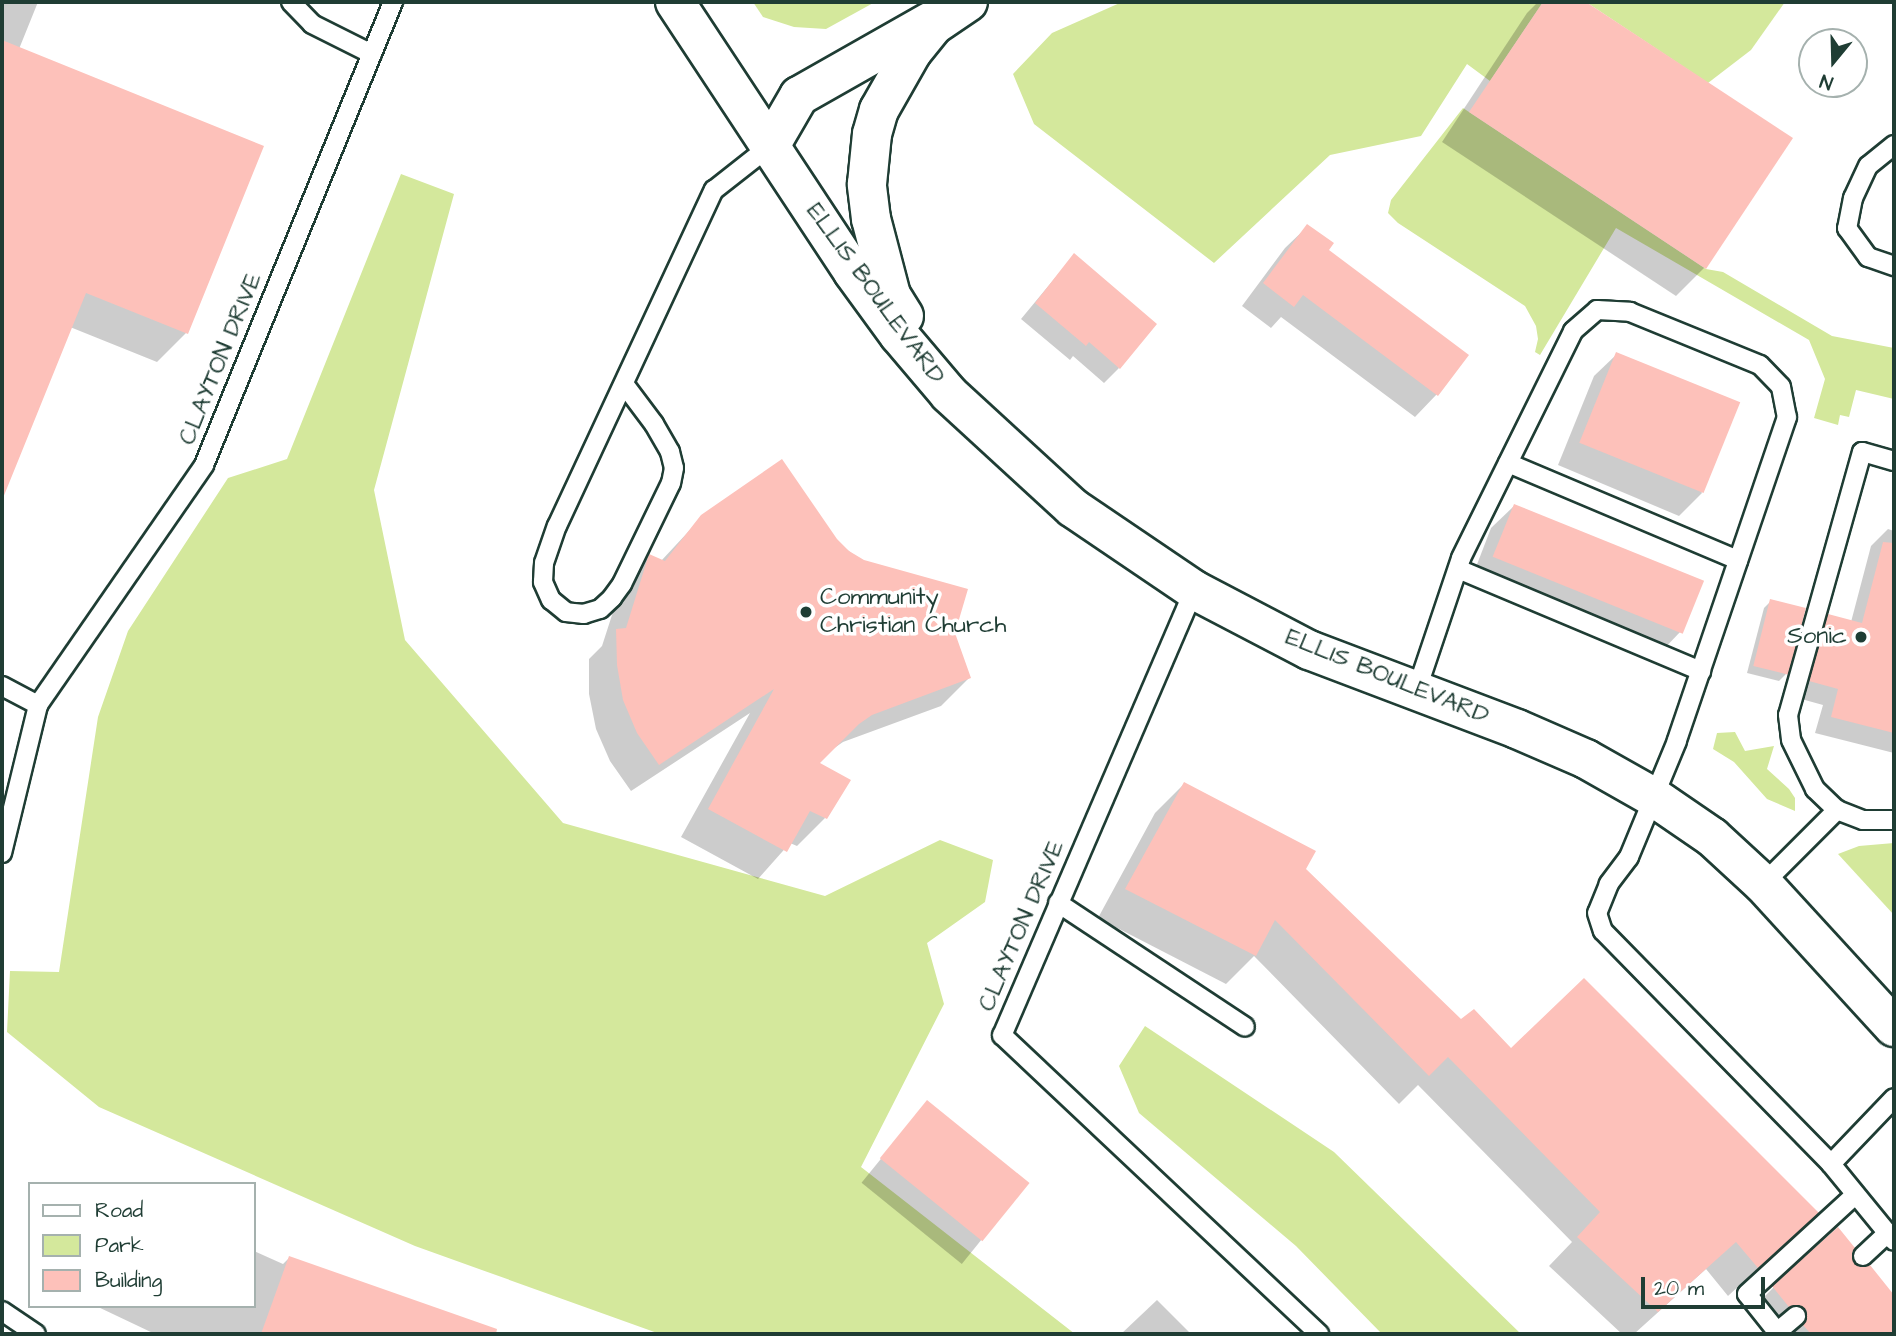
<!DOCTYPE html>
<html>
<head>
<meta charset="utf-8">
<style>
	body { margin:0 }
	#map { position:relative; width:1896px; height:1336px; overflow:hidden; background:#fff; font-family:"Architects Daughter",sans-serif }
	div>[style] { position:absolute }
	.green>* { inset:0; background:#d4e89c }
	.shadow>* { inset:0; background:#0003; transform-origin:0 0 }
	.building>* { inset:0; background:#fdc1ba; transform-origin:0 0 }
	.roads { filter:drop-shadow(2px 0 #1f3d34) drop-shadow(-2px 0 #1f3d34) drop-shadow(0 2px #1f3d34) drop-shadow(0 -2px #1f3d34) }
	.lane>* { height:18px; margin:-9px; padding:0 9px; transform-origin:9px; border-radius:9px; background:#fff }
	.secondary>* { height:38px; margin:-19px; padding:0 19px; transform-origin:19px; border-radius:19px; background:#fff }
	.dots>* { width:19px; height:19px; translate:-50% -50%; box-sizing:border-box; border:4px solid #fff; border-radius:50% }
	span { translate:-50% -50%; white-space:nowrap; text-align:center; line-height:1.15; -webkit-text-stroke:7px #fff; paint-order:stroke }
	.street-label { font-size:24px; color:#1f3d34 }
	.poi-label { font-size:24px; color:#1f3d34 }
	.left { translate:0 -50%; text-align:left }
	.right { translate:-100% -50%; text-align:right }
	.frame { position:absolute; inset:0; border:4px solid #1f3d34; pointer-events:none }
	.legend { position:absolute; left:28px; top:1182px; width:228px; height:126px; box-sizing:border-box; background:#fff; border:2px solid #a5b1ae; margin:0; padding:9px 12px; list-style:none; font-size:21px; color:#1f3d34 }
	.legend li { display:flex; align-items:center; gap:14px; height:35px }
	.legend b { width:35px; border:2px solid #a5b1ae }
	.north { position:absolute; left:1798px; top:28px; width:70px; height:70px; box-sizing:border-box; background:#fff; border:2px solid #a5b1ae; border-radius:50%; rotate:199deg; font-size:19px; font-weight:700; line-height:28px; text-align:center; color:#1f3d34 }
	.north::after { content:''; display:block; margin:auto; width:24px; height:32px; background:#1f3d34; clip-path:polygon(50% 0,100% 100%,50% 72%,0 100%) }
	.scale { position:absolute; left:1641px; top:1277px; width:124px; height:32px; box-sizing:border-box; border:4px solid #1f3d34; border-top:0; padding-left:9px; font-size:21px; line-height:24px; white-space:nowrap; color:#1f3d34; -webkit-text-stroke:5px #fff; paint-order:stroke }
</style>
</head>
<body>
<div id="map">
	<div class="green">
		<i style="clip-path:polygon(753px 2px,875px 2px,826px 29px,794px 27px,763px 17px)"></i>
		<i style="clip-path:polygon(1122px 2px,1543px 2px,1490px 81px,1467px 64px,1421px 136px,1330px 155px,1214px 263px,1034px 124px,1013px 74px,1052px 33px)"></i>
		<i style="clip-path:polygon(1586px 2px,1785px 2px,1751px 50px,1708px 83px)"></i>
		<i style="clip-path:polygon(1463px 108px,1706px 269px,1723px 272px,1832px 336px,1894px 348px,1894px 399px,1856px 390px,1849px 417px,1840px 415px,1838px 425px,1814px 418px,1825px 379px,1809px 340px,1616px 228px,1540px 355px,1535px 352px,1538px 339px,1536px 326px,1525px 306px,1398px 223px,1388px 213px,1391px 200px)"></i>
		<i style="clip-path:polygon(401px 174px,454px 194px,374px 490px,405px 640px,563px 823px,825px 896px,940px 840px,993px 860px,985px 902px,927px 943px,944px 1004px,861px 1167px,1075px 1334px,660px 1334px,415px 1246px,99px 1107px,7px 1032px,10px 971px,59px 972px,98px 717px,128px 631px,228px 478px,287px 459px)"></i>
		<i style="clip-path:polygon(1735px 732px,1745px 751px,1774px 746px,1767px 769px,1789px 789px,1795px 798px,1795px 811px,1767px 799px,1734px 762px,1713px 749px,1717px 733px)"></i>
		<i style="clip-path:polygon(1894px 843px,1894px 915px,1838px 854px,1859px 846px)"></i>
		<i style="clip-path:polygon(1145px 1026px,1334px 1152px,1521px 1334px,1382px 1334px,1296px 1246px,1139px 1113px,1119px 1066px)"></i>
	</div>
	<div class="shadow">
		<i style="clip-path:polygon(2px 2px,38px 2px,19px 49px,262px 147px,186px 333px,157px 362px,70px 327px,10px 476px,2px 484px)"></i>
		<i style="clip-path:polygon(1538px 2px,1583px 2px,1790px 138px,1704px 268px,1676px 296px,1442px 142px,1527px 13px)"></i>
		<i style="clip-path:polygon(1308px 226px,1437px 394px,1415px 417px,1281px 317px,1271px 328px,1242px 306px,1285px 248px)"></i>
		<i style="clip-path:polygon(1074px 255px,1119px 368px,1104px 383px,1073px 356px,1070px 360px,1021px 319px)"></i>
		<i style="clip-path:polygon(1617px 354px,1702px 493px,1679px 516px,1558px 465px,1594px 376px)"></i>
		<i style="clip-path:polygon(1514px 506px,1682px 630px,1660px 653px,1471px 580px,1491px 528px)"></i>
		<i style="clip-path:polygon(702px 517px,835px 540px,953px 634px,969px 678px,941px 706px,843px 742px,830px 751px,818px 764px,825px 818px,797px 846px,790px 843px,758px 879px,681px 837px,750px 713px,631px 791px,610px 761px,596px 729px,589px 694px,589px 659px,602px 646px,622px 584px,650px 556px,661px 561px)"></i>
		<i style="clip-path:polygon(1888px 529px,1894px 531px,1894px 753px,1815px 733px,1823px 705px,1794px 697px,1812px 632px,1829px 616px,1851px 622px,1871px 546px)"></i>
		<i style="clip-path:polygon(1771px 601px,1786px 674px,1779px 681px,1747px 673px,1764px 608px)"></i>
		<i style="clip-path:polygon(1184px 784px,1304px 870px,1461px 1022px,1817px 1213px,1728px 1296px,1706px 1269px,1634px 1334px,1622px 1334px,1549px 1266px,1572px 1242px,1418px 1085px,1399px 1104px,1254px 956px,1226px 984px,1098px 918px,1155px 813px)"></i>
		<i style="left:927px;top:1102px;width:129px;height:104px;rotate:39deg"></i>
		<i style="clip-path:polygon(254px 1251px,283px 1264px,289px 1258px,463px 1319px,458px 1334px,155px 1334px,96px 1306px,254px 1306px)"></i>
		<i style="clip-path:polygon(1850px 1253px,1853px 1264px,1860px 1269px,1869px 1267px,1894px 1297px,1894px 1334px,1784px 1334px,1751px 1310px,1774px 1287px)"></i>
		<i style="clip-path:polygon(1157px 1300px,1191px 1334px,1121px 1334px)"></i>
	</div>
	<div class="building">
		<i style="clip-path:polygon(1543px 2px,1586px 2px,1793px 138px,1706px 269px,1469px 112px)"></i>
		<i style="clip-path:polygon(2px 40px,264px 146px,188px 334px,86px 293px,3px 498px)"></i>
		<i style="clip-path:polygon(1307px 224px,1334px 243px,1329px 250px,1469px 355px,1438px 396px,1303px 295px,1294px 307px,1263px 283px)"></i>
		<i style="clip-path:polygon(1074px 253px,1157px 324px,1120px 369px,1089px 342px,1086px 346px,1035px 303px)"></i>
		<i style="left:1616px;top:352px;width:134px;height:98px;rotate:22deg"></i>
		<i style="clip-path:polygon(782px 459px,837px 539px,849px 551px,864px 560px,968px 589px,955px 633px,971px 678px,872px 715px,859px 724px,820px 763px,851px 780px,827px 819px,810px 811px,787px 852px,708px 809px,774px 689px,659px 765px,637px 733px,623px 700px,617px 665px,616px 629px,626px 628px,649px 554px,665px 561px,701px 515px)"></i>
		<i style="left:1514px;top:504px;width:205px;height:57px;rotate:22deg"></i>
		<i style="clip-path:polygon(1883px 542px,1894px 543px,1894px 733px,1831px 717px,1838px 689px,1809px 681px,1828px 614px,1862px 623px)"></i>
		<i style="left:1770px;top:599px;width:37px;height:69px;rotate:14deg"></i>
		<i style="clip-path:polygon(1184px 782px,1316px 851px,1306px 869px,1461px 1019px,1474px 1009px,1511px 1048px,1584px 978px,1819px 1213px,1758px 1268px,1736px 1242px,1658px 1312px,1577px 1237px,1600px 1212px,1448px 1057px,1429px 1076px,1275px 920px,1256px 956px,1125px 889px)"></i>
		<i style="left:927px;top:1100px;width:132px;height:75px;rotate:39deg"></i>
		<i style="clip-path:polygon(1838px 1227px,1855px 1248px,1852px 1253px,1854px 1263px,1860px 1267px,1870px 1265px,1894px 1295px,1894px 1334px,1811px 1334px,1803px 1325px,1807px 1319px,1805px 1309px,1799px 1305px,1789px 1307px,1772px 1286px)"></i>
		<i style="clip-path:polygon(289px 1256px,497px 1329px,496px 1334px,261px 1334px)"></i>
	</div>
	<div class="roads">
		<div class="lane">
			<i style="left:291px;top:2px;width:30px;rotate:46deg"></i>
			<i style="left:312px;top:24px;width:67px;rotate:26.6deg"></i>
			<i style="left:1894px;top:145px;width:33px;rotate:141deg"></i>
			<i style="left:1868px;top:166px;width:35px;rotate:115deg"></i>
			<i style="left:1853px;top:198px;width:31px;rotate:101deg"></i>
			<i style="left:1847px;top:228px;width:36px;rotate:54deg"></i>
			<i style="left:1868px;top:257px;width:28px;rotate:19deg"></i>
			<i style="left:624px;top:384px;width:50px;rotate:53.1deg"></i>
			<i style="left:654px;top:424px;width:32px;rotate:60deg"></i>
			<i style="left:670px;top:452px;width:16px;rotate:76deg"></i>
			<i style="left:674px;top:468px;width:15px;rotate:101deg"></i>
			<i style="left:671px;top:483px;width:112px;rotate:115.9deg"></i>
			<i style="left:622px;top:584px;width:17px;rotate:126deg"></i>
			<i style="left:612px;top:598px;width:16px;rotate:137deg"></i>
			<i style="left:600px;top:609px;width:17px;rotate:163deg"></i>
			<i style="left:584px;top:614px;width:18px;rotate:-174deg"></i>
			<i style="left:566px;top:612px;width:19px;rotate:-141deg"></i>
			<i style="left:551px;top:600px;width:20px;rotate:-114deg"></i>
			<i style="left:543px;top:582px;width:19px;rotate:-87deg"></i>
			<i style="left:544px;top:563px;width:39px;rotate:-71deg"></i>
			<i style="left:557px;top:526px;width:371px;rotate:-65deg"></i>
			<i style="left:714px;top:190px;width:71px;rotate:-38.2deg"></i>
			<i style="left:1894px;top:461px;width:33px;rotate:-164deg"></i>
			<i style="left:1862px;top:452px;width:273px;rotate:105.7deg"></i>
			<i style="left:1788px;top:715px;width:25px;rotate:83deg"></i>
			<i style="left:1791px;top:740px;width:55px;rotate:63.9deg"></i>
			<i style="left:1815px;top:789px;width:30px;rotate:44deg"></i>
			<i style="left:1837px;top:810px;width:28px;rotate:21deg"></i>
			<i style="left:1863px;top:820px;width:31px"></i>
			<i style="left:1508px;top:463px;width:250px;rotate:22.9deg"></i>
			<i style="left:1458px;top:569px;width:264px;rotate:22.8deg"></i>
			<i style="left:1194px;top:590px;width:485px;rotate:113.3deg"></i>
			<i style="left:1002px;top:1035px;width:436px;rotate:43.3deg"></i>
			<i style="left:2px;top:686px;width:41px;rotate:27.8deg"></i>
			<i style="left:1416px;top:692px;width:141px;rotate:-71.4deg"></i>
			<i style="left:1461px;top:558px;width:253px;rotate:-63.7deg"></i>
			<i style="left:1573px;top:331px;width:32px;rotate:-41deg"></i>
			<i style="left:1597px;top:310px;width:33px;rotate:3deg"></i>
			<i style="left:1630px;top:312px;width:140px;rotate:22.2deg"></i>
			<i style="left:1760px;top:365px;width:30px;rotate:46deg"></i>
			<i style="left:1781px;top:387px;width:31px;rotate:79deg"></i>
			<i style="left:1787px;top:417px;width:342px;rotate:108.8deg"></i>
			<i style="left:1677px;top:741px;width:126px;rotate:112.5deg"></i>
			<i style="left:1629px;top:857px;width:34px;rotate:127deg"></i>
			<i style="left:1609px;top:884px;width:31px;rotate:112deg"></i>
			<i style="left:1597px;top:913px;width:19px;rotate:72deg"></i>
			<i style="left:1603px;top:931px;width:326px;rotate:45.6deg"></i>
			<i style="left:1831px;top:1164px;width:91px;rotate:-46.3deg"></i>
			<i style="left:2px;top:853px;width:152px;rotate:-76.3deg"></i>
			<i style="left:38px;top:705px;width:292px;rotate:-55.3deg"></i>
			<i style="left:204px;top:465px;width:500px;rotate:-67.79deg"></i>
			<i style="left:1763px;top:884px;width:105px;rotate:-45deg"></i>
			<i style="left:1058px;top:903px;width:224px;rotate:33.5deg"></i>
			<i style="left:1831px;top:1164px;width:99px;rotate:50.7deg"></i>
			<i style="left:1863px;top:1256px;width:34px;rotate:-43deg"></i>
			<i style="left:2px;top:1311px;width:41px;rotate:34.1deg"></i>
			<i style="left:1777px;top:1332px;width:25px;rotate:-40deg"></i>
			<i style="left:1779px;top:1334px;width:51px;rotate:-128.7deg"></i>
			<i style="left:1747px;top:1294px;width:147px;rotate:-42.5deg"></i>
		</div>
		<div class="secondary">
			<i style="left:675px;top:2px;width:323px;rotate:56.6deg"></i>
			<i style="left:853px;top:272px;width:78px;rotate:53.9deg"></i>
			<i style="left:899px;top:335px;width:77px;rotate:49.7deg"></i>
			<i style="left:949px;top:394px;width:168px;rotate:42.6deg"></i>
			<i style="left:1073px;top:508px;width:146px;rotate:34.1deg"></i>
			<i style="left:1194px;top:590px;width:130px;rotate:27.6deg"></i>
			<i style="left:1309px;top:650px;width:222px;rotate:20.8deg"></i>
			<i style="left:1517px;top:729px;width:75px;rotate:23.5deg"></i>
			<i style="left:1586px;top:759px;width:79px;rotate:29.5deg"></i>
			<i style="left:1655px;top:798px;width:69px;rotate:34.4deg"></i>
			<i style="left:1712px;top:837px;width:69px;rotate:42.7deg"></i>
			<i style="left:1763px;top:884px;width:194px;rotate:47.5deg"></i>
			<i style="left:770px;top:146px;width:58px;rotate:-59.9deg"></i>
			<i style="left:799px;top:96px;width:150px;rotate:-29.6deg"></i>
			<i style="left:904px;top:316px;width:25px;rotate:-122deg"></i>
			<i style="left:891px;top:295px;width:79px;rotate:-104.7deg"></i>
			<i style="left:871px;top:219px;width:35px;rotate:-97deg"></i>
			<i style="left:867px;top:184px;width:50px;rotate:-84.3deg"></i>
			<i style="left:872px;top:134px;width:25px;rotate:-74deg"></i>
			<i style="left:879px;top:110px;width:67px;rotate:-60.4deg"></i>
			<i style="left:912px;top:52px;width:35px;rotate:-51deg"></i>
			<i style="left:934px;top:25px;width:41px;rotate:-34.1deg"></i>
		</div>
	</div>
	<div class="dots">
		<i style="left:806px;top:612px;background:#1f3d34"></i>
		<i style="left:1861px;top:637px;background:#1f3d34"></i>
	</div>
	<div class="street-label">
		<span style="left:875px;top:294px;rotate:54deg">ELLIS BOULEVARD</span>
		<span style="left:221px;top:359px;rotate:-68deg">CLAYTON DRIVE</span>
		<span style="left:1387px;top:677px;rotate:22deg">ELLIS BOULEVARD</span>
		<span style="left:1022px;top:926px;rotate:-67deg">CLAYTON DRIVE</span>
	</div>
	<div class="poi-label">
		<span class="left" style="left:820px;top:612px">Community<br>Christian Church</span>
		<span class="right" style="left:1847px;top:637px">Sonic</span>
	</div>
	<div class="frame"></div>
	<ul class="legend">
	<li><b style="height:9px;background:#fff"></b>Road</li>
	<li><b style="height:19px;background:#d4e89c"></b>Park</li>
	<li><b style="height:19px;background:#fdc1ba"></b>Building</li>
	</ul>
	<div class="north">N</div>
	<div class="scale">20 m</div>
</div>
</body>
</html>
